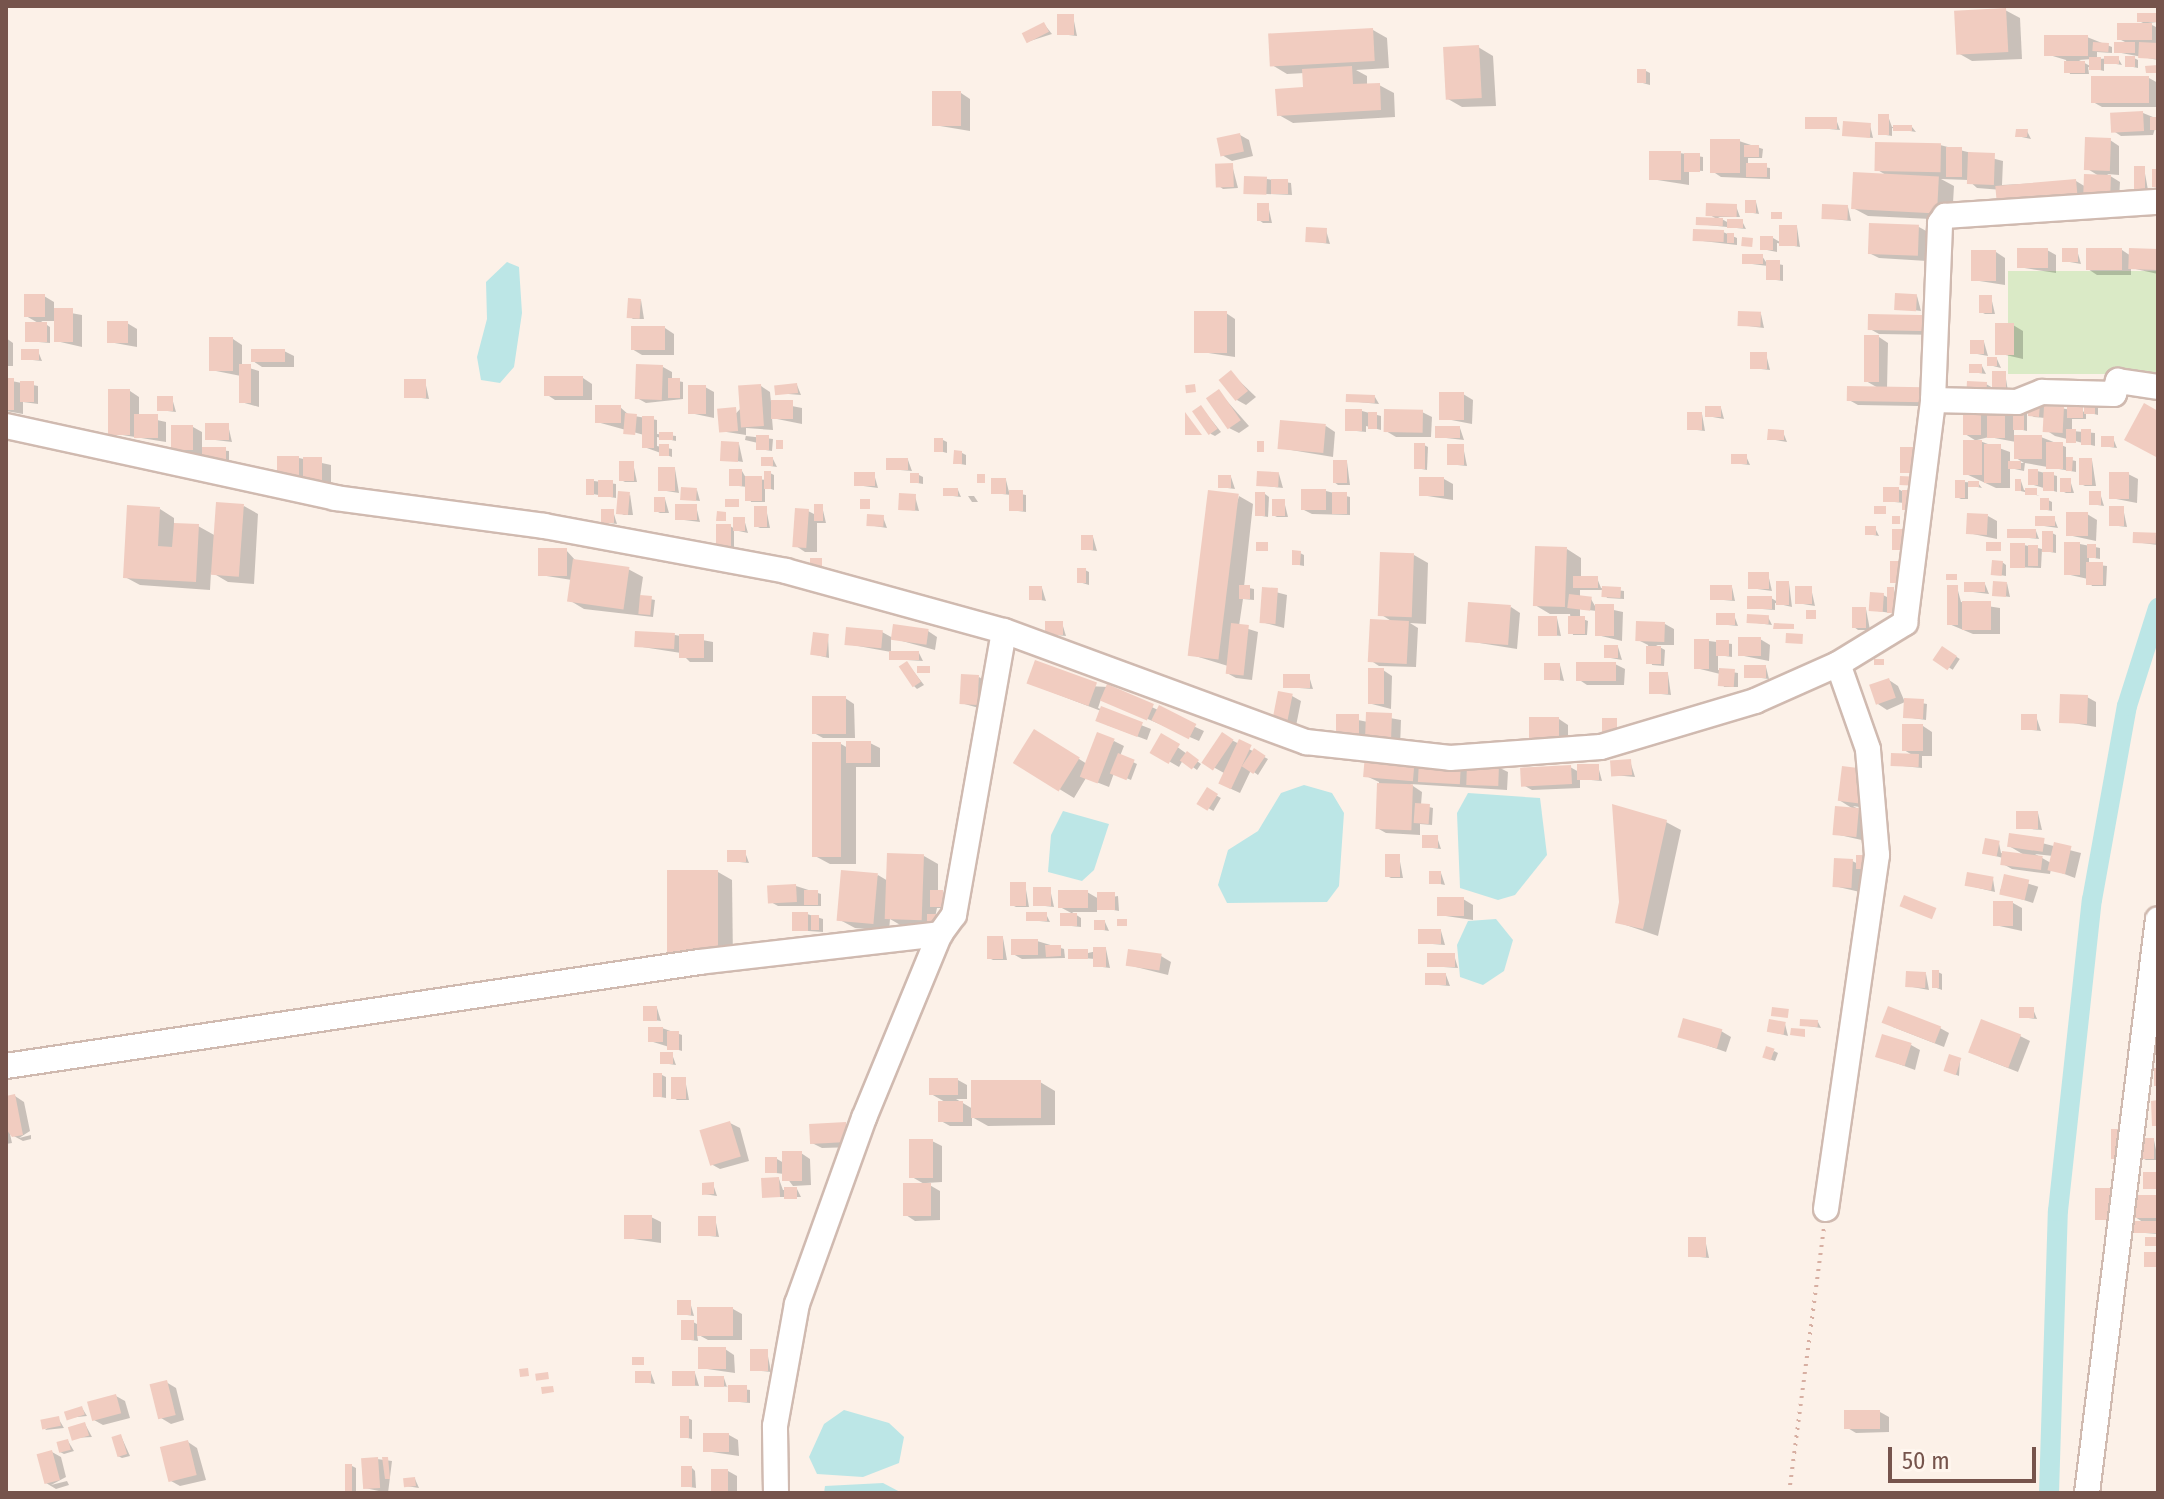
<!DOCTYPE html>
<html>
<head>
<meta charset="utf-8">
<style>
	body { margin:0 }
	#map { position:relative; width:2164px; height:1499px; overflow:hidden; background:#fcf1e8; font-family:"Fira Sans Condensed",sans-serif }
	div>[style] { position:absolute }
	.green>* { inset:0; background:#daeac6; transform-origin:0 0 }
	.water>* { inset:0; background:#bce6e6 }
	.shadow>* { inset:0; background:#0003; transform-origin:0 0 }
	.canal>* { height:20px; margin:-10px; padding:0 10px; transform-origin:10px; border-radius:10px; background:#bce6e6 }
	.building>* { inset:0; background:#f1ccc0; transform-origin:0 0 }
	.path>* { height:4px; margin-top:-2px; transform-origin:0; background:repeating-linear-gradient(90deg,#d7afa2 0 2px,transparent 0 8px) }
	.roads { filter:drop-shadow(2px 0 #d0bab0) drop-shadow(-2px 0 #d0bab0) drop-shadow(0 2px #d0bab0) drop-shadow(0 -2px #d0bab0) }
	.minor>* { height:24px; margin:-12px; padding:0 12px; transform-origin:12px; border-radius:12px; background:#fff }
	span { translate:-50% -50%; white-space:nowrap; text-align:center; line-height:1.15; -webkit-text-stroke:8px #fff6ee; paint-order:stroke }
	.frame { position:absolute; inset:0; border:8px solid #76544c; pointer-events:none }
	.scale { position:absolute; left:1888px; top:1447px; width:148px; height:36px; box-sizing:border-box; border:4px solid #76544c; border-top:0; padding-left:10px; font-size:24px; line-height:28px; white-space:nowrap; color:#76544c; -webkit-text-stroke:6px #fff6ee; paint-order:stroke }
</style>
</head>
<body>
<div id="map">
	<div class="green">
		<i style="left:2158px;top:271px;width:103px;height:150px;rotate:90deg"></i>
	</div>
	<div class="water">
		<i style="clip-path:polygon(507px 262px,519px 267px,522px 313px,514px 367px,500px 383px,481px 380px,477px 357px,487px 319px,486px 282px)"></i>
		<i style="clip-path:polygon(1304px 785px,1332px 793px,1344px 813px,1339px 886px,1327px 902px,1227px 903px,1218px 885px,1228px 850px,1258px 831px,1281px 793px)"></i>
		<i style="clip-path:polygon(1468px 793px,1540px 798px,1547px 855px,1515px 895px,1498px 900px,1460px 888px,1457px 813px)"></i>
		<i style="clip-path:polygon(1063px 811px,1109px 824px,1094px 870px,1082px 881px,1048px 872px,1051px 835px)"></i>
		<i style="clip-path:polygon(1496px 919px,1513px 940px,1504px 971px,1483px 985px,1460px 977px,1457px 945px,1468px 921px)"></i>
		<i style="clip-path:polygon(844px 1410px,889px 1423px,904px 1437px,899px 1463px,863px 1477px,817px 1474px,809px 1457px,824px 1424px)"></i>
		<i style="clip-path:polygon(883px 1483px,902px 1493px,824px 1493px,825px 1486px)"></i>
	</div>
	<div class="shadow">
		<i style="clip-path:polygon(2005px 10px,2020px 18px,2022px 59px,1972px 61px,1958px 53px)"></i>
		<i style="clip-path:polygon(2158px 15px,2158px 22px,2148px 23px,2158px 28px,2158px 60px,2116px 52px,2129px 44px,2119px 39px,2147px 25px,2139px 21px)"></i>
		<i style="clip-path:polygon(1073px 16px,1077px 36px,1060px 34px)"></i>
		<i style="clip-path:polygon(1044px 24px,1052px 34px,1027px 42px)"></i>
		<i style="clip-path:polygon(1373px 30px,1387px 38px,1389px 68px,1356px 70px,1367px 76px,1367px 86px,1379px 85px,1394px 93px,1395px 117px,1293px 123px,1279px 115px,1305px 89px,1305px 73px,1287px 74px,1272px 65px)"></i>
		<i style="clip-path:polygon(evenodd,2087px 37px,2112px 47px,2112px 53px,2097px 52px,2097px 59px,2118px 58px,2122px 65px,2104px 62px,2104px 71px,2088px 67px,2089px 74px,2070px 74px,2066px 60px,2046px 54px,2087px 37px,2092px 59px,2092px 67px,2079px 60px,2092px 59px)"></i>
		<i style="clip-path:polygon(1478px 47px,1493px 56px,1496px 106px,1462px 107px,1448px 99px)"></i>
		<i style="clip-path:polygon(2134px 58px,2138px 60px,2138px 68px,2128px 66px)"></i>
		<i style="clip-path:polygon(1646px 71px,1650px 73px,1650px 85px,1639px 82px)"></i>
		<i style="clip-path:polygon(2149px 78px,2158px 83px,2158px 107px,2102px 107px,2093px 102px)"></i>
		<i style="clip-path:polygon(961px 93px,970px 99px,970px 131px,934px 125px)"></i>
		<i style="clip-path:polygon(2143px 113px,2158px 119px,2153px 135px,2121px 136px,2112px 130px)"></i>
		<i style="clip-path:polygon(1888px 116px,1892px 127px,1912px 127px,1916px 132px,1892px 128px,1892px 136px,1880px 134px)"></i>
		<i style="clip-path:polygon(1836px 119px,1840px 130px,1807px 127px)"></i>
		<i style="clip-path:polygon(1870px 125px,1873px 138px,1844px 134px)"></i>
		<i style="clip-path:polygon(2027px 131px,2031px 139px,2017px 136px)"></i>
		<i style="clip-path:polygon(1240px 135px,1249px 140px,1253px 156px,1232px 161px,1222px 155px)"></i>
		<i style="clip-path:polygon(2110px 140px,2119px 146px,2119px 175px,2107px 174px,2120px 182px,2119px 199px,1977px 188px,1968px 180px,1941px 179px,1954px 186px,1952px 220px,1868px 216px,1853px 208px,1886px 175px,1876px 169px,1940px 145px,2003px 161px,2002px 185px,2076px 181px,2086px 187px,2099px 176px,2086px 168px)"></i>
		<i style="clip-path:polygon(1739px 141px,1763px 149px,1762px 158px,1748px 158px,1748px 165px,1770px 168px,1770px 179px,1721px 177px,1712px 171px)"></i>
		<i style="clip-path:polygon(1680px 153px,1703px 157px,1703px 171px,1689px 170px,1689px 185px,1651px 179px)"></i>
		<i style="clip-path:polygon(1232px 165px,1238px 188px,1223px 189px,1219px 186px)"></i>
		<i style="clip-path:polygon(2144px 168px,2148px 190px,2140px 190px,2136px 188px)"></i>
		<i style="clip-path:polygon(1267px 179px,1291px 183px,1292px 195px,1246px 193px)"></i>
		<i style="clip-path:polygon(1756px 202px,1759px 214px,1747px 212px)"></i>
		<i style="clip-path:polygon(1268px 205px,1272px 223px,1263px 223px,1259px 220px)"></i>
		<i style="clip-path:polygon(1736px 206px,1740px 217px,1718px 217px,1729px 223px,1742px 221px,1746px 229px,1698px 224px,1717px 219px,1708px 214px)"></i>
		<i style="clip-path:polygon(1848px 207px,1851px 221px,1824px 218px)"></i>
		<i style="clip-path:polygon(1797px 227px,1800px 247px,1777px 243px,1777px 252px,1762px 249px,1773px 238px,1780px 242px)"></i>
		<i style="clip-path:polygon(1919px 227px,1928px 232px,1927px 261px,1879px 258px,1869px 253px)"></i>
		<i style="clip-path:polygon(1326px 230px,1330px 244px,1308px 241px)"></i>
		<i style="clip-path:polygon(1723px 232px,1737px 238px,1737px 245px,1694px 240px)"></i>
		<i style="clip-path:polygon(2047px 250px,2056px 255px,2056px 273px,2018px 267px)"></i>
		<i style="clip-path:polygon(2077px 250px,2081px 264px,2064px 261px)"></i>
		<i style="clip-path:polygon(2122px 250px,2131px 256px,2158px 251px,2158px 274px,2131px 268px,2131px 275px,2097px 275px,2088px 269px)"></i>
		<i style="clip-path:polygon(1996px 252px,2005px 258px,2005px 285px,1973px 280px)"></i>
		<i style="clip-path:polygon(1762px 256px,1766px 262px,1783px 265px,1783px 281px,1768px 279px,1768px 266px,1744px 263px)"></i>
		<i style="clip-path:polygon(44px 296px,54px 302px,54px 310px,82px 315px,82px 347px,56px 341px,56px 321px,41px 321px,50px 327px,50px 343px,27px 341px,40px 324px,26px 316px)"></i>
		<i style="clip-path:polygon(1917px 296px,1921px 311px,1897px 308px)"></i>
		<i style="clip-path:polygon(1991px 297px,1995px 314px,1985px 314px,1981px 312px)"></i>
		<i style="clip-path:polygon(641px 300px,644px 319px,633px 319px,629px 316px)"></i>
		<i style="clip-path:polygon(1226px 313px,1235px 319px,1235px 357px,1195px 351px)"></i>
		<i style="clip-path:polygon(1761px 314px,1764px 328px,1740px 325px)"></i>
		<i style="clip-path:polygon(1870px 316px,1941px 335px,1879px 334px,1870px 329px)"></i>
		<i style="clip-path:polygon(127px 323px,137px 329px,137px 347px,109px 342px)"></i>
		<i style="clip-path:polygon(2013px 325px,2023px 331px,2023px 359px,1997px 353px)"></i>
		<i style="clip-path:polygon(665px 328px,674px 334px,674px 355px,642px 355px,632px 349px)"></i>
		<i style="clip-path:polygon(1879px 337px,1888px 343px,1887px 389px,1924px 389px,1922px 416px,1918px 406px,1858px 405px,1849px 400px,1880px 389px,1866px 381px)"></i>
		<i style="clip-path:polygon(6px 338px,13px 343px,13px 366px,6px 366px)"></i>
		<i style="clip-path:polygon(233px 339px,242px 345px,242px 366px,259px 371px,259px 407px,241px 402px,241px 376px,211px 370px)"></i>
		<i style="clip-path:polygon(1984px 342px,1988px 356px,1972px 353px)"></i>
		<i style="clip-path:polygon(38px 351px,42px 361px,23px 359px)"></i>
		<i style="clip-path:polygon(284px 351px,294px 356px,294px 367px,262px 367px,253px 361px)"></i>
		<i style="clip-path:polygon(1766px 354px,1770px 370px,1752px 368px)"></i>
		<i style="clip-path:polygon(1997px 359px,2001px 368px,1989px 365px)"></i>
		<i style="clip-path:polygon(1982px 366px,1986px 374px,1971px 372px)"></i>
		<i style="clip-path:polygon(663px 367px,672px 372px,672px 380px,683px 382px,683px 399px,646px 403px,637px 398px)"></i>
		<i style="clip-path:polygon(1231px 373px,1256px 397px,1246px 405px,1237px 400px)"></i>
		<i style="clip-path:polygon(2005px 373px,2009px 397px,1973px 398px,1986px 384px,1993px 388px)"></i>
		<i style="clip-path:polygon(583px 378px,592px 384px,592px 400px,555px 400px,546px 394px)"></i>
		<i style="clip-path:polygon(6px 380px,38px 386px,38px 404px,23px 402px,23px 414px,6px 411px)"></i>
		<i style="clip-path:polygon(425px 381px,429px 399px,406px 396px)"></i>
		<i style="clip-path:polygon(797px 385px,801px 395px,776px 393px)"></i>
		<i style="clip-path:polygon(761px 386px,770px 392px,771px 402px,802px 408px,802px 424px,772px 418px,773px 430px,746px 428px,746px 436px,773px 439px,772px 451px,758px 449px,758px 443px,745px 440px,746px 435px,720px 431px)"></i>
		<i style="clip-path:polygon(705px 387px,714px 392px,714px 418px,690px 413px)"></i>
		<i style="clip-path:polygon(130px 391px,139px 397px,139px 416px,166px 422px,166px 442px,110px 433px)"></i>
		<i style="clip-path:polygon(1219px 392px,1249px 426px,1239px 433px,1229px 428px)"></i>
		<i style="clip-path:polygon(1463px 394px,1473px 400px,1472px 424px,1441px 418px)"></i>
		<i style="clip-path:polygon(1375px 397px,1379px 404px,1348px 401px)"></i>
		<i style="clip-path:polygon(172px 398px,176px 412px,159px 410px)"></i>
		<i style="clip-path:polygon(evenodd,2086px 402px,2098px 405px,2098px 415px,2086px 412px,2086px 419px,2072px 419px,2072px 431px,2095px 433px,2095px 446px,2055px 436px,2046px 430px,2046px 418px,2034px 417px,2027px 413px,2027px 431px,2014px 428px,2014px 437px,2041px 437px,2066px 447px,2066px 459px,2076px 461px,2076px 472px,2025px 463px,2024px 471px,2010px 468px,2010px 488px,1996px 488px,1964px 473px,1978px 442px,1965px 434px,1965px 406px,2023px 410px,2030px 414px,2039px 405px,2086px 412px,2086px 402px,1989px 437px,2016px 442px,2016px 458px,2024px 463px,2010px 463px,2010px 452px,1977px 440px,1989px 437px)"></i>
		<i style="clip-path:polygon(620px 407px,629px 415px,657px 420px,657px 434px,676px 436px,676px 441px,657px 437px,657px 446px,672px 449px,672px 457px,644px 447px,644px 435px,597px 422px)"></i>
		<i style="clip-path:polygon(1201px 407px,1221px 432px,1215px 436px,1211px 434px)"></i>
		<i style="clip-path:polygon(1721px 408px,1724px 419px,1707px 416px)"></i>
		<i style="clip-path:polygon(1362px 411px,1381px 416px,1381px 430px,1366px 426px,1366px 432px,1347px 430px)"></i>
		<i style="clip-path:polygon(1422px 412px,1432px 417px,1431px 437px,1396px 437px,1386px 431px)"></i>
		<i style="clip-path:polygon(1702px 414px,1705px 431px,1689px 429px)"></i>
		<i style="clip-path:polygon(228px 425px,232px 442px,207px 439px)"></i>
		<i style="clip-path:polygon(1326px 426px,1335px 432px,1333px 457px,1279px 448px)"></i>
		<i style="clip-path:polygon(193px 427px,202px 432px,202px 449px,229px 451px,229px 466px,173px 449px)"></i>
		<i style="clip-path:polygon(1460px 428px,1464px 440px,1437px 437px)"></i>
		<i style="clip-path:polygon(1783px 432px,1787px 442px,1769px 439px)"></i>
		<i style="clip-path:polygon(2113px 438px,2117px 448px,2102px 446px)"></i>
		<i style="clip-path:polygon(943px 440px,947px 442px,947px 453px,936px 450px)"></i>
		<i style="clip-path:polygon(739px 444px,743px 462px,723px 459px)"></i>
		<i style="clip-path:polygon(1424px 445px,1428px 447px,1427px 470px,1416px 468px)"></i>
		<i style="clip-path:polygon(1463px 446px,1467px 466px,1448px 464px)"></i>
		<i style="clip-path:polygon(962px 453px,966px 455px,966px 465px,955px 463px)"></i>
		<i style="clip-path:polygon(1746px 456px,1750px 465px,1732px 463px)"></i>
		<i style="clip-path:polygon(299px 458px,331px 465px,331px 490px,288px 485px)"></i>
		<i style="clip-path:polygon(773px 459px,777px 467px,763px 465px)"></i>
		<i style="clip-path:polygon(908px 460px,912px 471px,888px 469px)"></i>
		<i style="clip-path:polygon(2092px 460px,2096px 486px,2085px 486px,2081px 484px)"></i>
		<i style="clip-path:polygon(1347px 462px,1350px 485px,1338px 485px,1334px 482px)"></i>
		<i style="clip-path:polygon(633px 463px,637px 482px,625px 482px,621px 480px)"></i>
		<i style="clip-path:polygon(675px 469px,679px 493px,660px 490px)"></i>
		<i style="clip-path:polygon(742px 471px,746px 478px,766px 480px,770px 473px,774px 475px,774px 490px,765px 487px,765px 502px,751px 502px,747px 487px,731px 485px)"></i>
		<i style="clip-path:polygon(2037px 471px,2057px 476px,2057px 492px,2030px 484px)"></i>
		<i style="clip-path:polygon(874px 474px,878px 488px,856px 485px)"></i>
		<i style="clip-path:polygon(1279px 474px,1283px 488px,1259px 485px)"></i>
		<i style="clip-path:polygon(2128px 474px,2138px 479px,2137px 503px,2111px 498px)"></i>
		<i style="clip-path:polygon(919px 475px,923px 477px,923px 484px,912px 482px)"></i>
		<i style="clip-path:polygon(1231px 477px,1235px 489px,1220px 487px)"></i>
		<i style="clip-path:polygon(1444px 479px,1453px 484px,1453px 500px,1421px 495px)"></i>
		<i style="clip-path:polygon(1006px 480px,1009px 492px,1026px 495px,1026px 512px,1011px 510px,1011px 495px,993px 493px)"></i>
		<i style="clip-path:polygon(2070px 480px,2074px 493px,2066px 493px,2062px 491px)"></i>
		<i style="clip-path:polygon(594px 481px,616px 484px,616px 498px,587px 493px)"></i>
		<i style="clip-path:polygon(2021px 481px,2024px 490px,2040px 496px,2017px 490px)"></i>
		<i style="clip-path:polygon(1964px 482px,1978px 483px,1982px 488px,1968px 485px,1968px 499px,1961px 499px,1957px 497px)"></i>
		<i style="clip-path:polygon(1898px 489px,1904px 492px,1908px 511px,1904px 503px,1885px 501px)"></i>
		<i style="clip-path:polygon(697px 490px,700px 501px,683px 499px)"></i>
		<i style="clip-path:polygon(958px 490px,961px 497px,945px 495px)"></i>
		<i style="clip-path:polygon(1326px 491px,1350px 497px,1350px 515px,1312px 514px,1302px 509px)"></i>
		<i style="clip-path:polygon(2100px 493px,2104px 506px,2091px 504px)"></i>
		<i style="clip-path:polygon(630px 494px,633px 515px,624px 515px,620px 513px)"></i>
		<i style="clip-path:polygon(1265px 494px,1269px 497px,1268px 517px,1256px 515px)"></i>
		<i style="clip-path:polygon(915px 496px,919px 511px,901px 509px)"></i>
		<i style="clip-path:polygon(968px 496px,974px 496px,978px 502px,972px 502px)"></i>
		<i style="clip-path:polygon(1239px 496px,1253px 504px,1244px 587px,1254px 589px,1254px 600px,1243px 599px,1239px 626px,1258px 632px,1252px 680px,1236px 678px,1227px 673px,1228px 666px,1192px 655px)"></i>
		<i style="clip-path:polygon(665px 499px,669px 513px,660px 513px,656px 511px)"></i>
		<i style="clip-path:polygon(2048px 500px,2052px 502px,2052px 511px,2042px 509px)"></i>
		<i style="clip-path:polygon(1284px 501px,1288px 517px,1277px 517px,1273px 515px)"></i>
		<i style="clip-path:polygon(244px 506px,258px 514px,254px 584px,228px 582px,211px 572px,210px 590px,140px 585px,125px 577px,160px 509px,174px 518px,174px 525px,198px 526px,216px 536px)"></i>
		<i style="clip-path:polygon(696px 506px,700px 522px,676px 519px)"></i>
		<i style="clip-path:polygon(822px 506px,826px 523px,817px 523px,817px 552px,805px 552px,796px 546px,808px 511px,816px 515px)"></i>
		<i style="clip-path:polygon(766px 508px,770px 528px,760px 528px,756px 526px)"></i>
		<i style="clip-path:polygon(2123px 508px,2127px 527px,2110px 525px)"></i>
		<i style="clip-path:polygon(613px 511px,617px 524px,603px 522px)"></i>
		<i style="clip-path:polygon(2087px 514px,2097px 520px,2096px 541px,2068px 535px)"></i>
		<i style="clip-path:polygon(1988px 516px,1997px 521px,1997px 539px,1968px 533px)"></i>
		<i style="clip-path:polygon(883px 517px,887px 528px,868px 525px)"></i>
		<i style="clip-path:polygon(2054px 518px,2058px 528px,2037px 525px)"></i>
		<i style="clip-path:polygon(744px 519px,748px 533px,734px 530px,734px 554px,722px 553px,730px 526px,735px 529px)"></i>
		<i style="clip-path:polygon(1875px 528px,1879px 536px,1867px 534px)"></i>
		<i style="clip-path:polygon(2036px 531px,2039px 539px,2009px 536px)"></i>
		<i style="clip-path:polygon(2052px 533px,2056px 535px,2056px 553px,2044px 551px)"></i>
		<i style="clip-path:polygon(2156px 535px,2158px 545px,2134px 542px)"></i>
		<i style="clip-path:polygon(1093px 537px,1097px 551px,1083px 549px)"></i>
		<i style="clip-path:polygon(2080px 544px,2100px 548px,2100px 559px,2089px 557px,2089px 564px,2107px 566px,2106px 586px,2092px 586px,2088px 579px,2066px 574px)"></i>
		<i style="clip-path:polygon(2024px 545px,2042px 549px,2041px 568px,2012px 567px)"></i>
		<i style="clip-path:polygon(1567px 549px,1581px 558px,1581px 578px,1597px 578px,1601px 588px,1624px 591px,1624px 599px,1607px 598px,1604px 590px,1580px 590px,1580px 597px,1591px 599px,1595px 606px,1623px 612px,1622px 641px,1597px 635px,1597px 611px,1580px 609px,1580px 618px,1588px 621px,1587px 635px,1573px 635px,1570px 614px,1550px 614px,1535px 605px)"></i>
		<i style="clip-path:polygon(566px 550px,576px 561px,628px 569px,643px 577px,640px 597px,655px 600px,653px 617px,584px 609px,569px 600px,572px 580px,540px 575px)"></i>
		<i style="clip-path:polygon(1300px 553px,1304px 555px,1304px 566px,1294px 564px)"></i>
		<i style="clip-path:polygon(1414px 555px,1428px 563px,1426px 624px,1410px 623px,1418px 628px,1416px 667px,1379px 666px,1370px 660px,1393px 622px,1380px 614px)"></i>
		<i style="clip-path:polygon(2002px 562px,2006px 565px,2006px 576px,1994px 574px)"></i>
		<i style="clip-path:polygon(1085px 570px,1089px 572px,1089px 585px,1079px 582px)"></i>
		<i style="clip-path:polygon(1768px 574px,1772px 591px,1750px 588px)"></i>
		<i style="clip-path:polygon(1789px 583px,1792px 607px,1775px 603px,1775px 610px,1749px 608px,1771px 598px,1778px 602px)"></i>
		<i style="clip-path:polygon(2007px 583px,2010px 597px,1995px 595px)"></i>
		<i style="clip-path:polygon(1985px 584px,1989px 594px,1965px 591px)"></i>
		<i style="clip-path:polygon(1732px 587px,1735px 601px,1712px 599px)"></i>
		<i style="clip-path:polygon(1957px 587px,1961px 602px,2000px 608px,2000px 634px,1973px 634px,1949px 624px)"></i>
		<i style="clip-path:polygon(1042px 588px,1046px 601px,1030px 598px)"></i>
		<i style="clip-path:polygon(1811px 588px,1815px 606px,1797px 603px)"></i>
		<i style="clip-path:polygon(1264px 589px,1287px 595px,1284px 628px,1261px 622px)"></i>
		<i style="clip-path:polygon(1894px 589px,1897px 614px,1871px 610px,1883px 595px,1889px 598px)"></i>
		<i style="clip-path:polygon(1511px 607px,1520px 613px,1517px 649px,1467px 641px)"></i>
		<i style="clip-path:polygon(1866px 609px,1870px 630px,1858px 630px,1854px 627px)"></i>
		<i style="clip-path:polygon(1734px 615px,1738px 626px,1718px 624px)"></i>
		<i style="clip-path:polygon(1768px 617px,1772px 625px,1749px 622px)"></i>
		<i style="clip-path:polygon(1557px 618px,1561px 636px,1541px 634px)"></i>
		<i style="clip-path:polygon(1062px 623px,1066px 636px,1047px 634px)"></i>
		<i style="clip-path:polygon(1665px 624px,1674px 629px,1674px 645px,1656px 645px,1665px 650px,1664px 666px,1652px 665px,1648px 645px,1638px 640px)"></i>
		<i style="clip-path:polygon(928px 631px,937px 637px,935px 650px,891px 638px,891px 652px,847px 644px,882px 632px,893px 638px)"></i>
		<i style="clip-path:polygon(675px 635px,713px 642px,713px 662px,690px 662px,681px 653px,636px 646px)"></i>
		<i style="clip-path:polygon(828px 636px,829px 658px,812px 654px)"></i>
		<i style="clip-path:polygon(1760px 639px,1770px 645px,1769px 661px,1739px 655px)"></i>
		<i style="clip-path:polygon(1709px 641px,1732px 644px,1732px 657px,1718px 655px,1718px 670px,1738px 673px,1738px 687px,1724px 687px,1720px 674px,1696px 668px)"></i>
		<i style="clip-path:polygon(1618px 647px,1622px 660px,1605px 657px)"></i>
		<i style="left:1943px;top:648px;width:20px;height:13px;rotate:33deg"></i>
		<i style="clip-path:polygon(919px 653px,923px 661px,891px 659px)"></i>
		<i style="clip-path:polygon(907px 663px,924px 685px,917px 689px,914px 686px)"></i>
		<i style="clip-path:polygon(1615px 664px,1625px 669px,1624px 685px,1587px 685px,1578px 679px)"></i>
		<i style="clip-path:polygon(1560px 665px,1564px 681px,1545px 678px)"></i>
		<i style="clip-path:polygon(1766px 667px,1769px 679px,1746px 676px)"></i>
		<i style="clip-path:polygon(1383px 670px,1392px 676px,1391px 709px,1368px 703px)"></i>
		<i style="clip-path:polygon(1668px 674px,1671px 695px,1651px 693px)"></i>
		<i style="clip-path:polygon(1309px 676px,1313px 689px,1285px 687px)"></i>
		<i style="clip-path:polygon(979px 677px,988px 683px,986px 710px,961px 703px)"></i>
		<i style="clip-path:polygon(1889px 680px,1898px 686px,1904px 700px,1927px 704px,1926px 720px,1905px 717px,1905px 702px,1887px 710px,1878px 704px)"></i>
		<i style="clip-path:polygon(1028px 683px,1108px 687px,1204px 731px,1199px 741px,1101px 699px,1098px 708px,1151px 729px,1147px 740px,1107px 725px,1101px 711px)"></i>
		<i style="clip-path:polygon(1292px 696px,1301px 701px,1296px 726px,1283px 724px)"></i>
		<i style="clip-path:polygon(2087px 697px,2096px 702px,2096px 727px,2062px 721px)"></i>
		<i style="clip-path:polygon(845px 698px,854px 704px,855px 738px,823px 738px,814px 733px)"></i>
		<i style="clip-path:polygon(1368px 714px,1401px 720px,1400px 748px,1377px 747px,1351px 731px,1362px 742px,1338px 736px,1338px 716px,1368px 722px)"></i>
		<i style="clip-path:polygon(2036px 716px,2041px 731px,2023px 729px)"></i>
		<i style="clip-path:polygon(1559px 719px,1568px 725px,1568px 752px,1540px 752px)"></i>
		<i style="clip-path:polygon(1923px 726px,1932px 732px,1932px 756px,1922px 756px,1922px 768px,1893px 765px,1914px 756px,1904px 750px)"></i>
		<i style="clip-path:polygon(1222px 735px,1268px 759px,1258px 775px,1251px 770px,1240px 793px,1229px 788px,1224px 773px,1206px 763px)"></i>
		<i style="clip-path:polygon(1162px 736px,1201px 764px,1197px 770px,1183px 760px,1179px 767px,1153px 752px)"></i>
		<i style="clip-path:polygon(1049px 740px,1087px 764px,1114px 741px,1124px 746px,1120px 756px,1137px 764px,1131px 780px,1114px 773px,1109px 787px,1086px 778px,1074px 798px,1015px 762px)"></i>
		<i style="clip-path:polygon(870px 743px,880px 748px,880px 767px,856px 767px,856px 864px,830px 864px,815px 856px,841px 744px,848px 748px)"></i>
		<i style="clip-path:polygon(1367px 757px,1498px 767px,1508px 772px,1507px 790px,1410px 784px,1422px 792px,1421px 805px,1433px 808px,1432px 825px,1420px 824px,1420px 835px,1386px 833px,1377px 828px,1379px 782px,1366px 776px)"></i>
		<i style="clip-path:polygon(1630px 761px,1635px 777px,1613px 775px)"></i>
		<i style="clip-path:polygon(1598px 766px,1602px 781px,1580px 779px,1580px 788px,1532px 790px,1523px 785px,1570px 767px,1579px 772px)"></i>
		<i style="clip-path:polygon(1843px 768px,1872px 809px,1853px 806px,1868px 815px,1866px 841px,1835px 834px,1855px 810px,1839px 800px)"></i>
		<i style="left:1207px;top:790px;width:16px;height:15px;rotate:30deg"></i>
		<i style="clip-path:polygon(2038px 813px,2042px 830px,2018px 828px)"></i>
		<i style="clip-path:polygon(1666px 822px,1681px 830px,1658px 936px,1617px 922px)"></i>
		<i style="clip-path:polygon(evenodd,2011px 835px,2081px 853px,2075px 878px,2051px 869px,2050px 874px,2012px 869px,2003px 864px,2003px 858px,1984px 853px,1999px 843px,2001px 853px,2026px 856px,2009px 846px,2011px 835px,2035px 854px,2053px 856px,2051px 863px,2035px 854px)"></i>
		<i style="clip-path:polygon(1437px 837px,1441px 849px,1424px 847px)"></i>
		<i style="clip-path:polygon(745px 852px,749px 863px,730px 861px)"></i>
		<i style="clip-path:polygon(924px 856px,938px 864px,938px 893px,946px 895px,947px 908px,937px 908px,933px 927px,902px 926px,890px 919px,889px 931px,855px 928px,840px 920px,878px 875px,888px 881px)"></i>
		<i style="clip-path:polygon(1399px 856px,1403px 878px,1391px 878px,1387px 876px)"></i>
		<i style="clip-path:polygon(1852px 861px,1874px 871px,1861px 871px,1860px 892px,1834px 886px)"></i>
		<i style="clip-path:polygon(718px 872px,732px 880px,733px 961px,685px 962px,670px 953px)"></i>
		<i style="clip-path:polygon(1441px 873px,1445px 885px,1431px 882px)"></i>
		<i style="left:2005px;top:876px;width:35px;height:17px;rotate:18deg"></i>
		<i style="clip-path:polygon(1993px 879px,1995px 892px,1966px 885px)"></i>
		<i style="clip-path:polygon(1025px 884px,1029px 907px,1016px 907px,1012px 905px)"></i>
		<i style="clip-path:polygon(796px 886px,821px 894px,821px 906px,778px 906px,769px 901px)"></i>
		<i style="clip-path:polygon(1050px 889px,1054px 907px,1036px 905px)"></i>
		<i style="clip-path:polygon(1087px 892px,1099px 899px,1118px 896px,1119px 911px,1097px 907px,1097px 912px,1072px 912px,1081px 918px,1081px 927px,1062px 925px,1075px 915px,1060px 907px)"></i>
		<i style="clip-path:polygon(1463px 899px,1473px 905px,1473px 920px,1439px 915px)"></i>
		<i style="clip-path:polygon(2013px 903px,2022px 908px,2022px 931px,1995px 925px)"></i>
		<i style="clip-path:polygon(807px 914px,823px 919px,823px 932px,794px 930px)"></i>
		<i style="clip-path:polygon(1046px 914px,1050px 922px,1028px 920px)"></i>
		<i style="clip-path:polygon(1105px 922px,1109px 931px,1097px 929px)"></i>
		<i style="clip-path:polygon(1441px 931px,1445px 945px,1420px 943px)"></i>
		<i style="clip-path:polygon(1003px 938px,1007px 960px,993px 960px,989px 958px)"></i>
		<i style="clip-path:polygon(1037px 941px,1064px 949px,1065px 958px,1022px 959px,1013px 954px)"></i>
		<i style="clip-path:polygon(1106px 949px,1110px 968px,1095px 966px,1095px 959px,1070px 957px)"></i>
		<i style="clip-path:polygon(1454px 955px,1458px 968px,1429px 966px)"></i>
		<i style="clip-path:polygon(1161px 956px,1171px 962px,1168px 975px,1128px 965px)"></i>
		<i style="clip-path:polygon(1938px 972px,1942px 974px,1942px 990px,1934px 987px)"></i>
		<i style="clip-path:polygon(1926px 974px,1929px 990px,1907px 986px)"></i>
		<i style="clip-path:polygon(1446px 975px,1450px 986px,1427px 984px)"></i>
		<i style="clip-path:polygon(657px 1008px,661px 1021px,646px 1019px)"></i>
		<i style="clip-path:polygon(2033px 1009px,2037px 1019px,2021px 1017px)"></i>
		<i style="clip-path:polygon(1818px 1022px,1821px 1028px,1801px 1025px)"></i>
		<i style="clip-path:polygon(1785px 1024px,1788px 1036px,1769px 1031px)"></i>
		<i style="clip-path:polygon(1893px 1027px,1940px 1028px,1949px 1033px,1944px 1047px)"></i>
		<i style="clip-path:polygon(662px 1028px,682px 1035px,682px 1051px,650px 1041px)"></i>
		<i style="clip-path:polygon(1721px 1031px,1731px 1037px,1726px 1052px,1680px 1036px)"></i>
		<i style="clip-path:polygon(2020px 1036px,2030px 1041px,2018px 1072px,1980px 1057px)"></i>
		<i style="clip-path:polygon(1911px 1045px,1920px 1050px,1915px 1070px,1877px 1056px)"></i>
		<i style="clip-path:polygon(1774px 1051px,1778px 1053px,1775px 1061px,1769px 1059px)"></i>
		<i style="clip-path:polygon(672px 1054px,676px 1065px,662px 1063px)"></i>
		<i style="clip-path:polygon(1960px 1060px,1959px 1076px,1949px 1072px)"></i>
		<i style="clip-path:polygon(662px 1075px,666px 1077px,666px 1098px,655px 1096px)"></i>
		<i style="clip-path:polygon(685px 1079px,689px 1100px,677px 1100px,674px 1098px)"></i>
		<i style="clip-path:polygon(958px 1080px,967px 1085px,967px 1099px,956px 1099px,973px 1109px,1040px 1082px,1055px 1091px,1055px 1125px,988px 1126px,972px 1117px,972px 1126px,950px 1126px,941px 1121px,947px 1103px,931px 1094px)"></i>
		<i style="clip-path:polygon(15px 1096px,24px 1102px,30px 1131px,19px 1138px,31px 1135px,31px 1139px,23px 1141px,10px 1134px,12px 1143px,6px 1144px,6px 1098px)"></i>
		<i style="clip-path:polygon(730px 1123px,740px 1128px,749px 1161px,720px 1169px,711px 1164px)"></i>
		<i style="clip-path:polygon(845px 1124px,855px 1130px,855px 1147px,822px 1148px,812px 1143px)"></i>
		<i style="clip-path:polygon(2154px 1140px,2158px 1160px,2146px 1160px,2142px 1158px)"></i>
		<i style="clip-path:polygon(932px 1141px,942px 1146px,942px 1182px,926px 1183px,940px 1191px,940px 1220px,915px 1221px,906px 1215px,926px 1185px,912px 1177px)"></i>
		<i style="clip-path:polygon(801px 1153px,810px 1159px,811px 1185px,793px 1186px,784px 1174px,768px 1172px,777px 1159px,784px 1163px)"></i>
		<i style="clip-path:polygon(779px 1179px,783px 1190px,797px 1189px,801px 1197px,763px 1197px)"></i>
		<i style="clip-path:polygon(713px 1184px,717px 1196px,704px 1194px)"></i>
		<i style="clip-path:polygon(2158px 1198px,2158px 1234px,2132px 1232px,2146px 1224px,2135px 1217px)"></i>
		<i style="clip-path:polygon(651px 1217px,661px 1222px,661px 1243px,626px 1238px)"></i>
		<i style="clip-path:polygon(715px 1218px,719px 1237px,700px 1235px)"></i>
		<i style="clip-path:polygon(1705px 1239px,1709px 1258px,1690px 1256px)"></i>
		<i style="clip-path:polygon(690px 1302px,694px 1316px,680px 1314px)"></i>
		<i style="clip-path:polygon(733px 1309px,742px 1314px,742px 1340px,708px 1340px,697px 1334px,698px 1341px,683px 1339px,693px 1322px,699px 1325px)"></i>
		<i style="clip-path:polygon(725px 1349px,734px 1355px,735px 1373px,700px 1368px)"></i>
		<i style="clip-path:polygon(767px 1351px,771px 1372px,752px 1370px)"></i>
		<i style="clip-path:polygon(651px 1373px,655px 1384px,637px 1381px)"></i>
		<i style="clip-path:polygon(695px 1373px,699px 1386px,675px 1384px)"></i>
		<i style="clip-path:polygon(724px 1378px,727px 1387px,750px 1390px,750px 1403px,729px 1401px,730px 1387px,706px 1385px)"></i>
		<i style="clip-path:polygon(166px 1382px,176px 1388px,184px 1420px,171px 1424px,161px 1418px)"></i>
		<i style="clip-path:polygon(116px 1396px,125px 1401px,130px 1418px,103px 1425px,94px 1420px)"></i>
		<i style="clip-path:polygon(82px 1408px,87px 1416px,68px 1418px)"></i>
		<i style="clip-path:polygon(1880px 1412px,1889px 1417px,1889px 1432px,1856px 1433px,1846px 1427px)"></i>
		<i style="clip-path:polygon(58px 1418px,64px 1428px,45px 1430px)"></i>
		<i style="clip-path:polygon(688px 1418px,692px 1420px,692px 1439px,683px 1437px)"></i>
		<i style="clip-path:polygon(85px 1424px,92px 1437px,73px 1438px)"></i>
		<i style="clip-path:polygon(729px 1435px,738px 1440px,739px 1456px,705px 1451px)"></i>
		<i style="clip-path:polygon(121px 1436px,130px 1456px,122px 1458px,118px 1456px)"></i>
		<i style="clip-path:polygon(68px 1441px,74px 1451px,64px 1454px,60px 1452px)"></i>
		<i style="clip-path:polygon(188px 1442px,197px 1448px,206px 1480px,180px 1486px,171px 1481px)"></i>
		<i style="clip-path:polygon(52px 1452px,61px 1457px,66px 1477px,51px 1485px,67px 1481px,69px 1485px,56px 1489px,46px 1483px)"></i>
		<i style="clip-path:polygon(377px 1459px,392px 1461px,388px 1493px,365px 1488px)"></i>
		<i style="clip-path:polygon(352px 1466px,356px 1468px,356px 1492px,348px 1490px)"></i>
		<i style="clip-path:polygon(692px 1468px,695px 1471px,696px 1488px,684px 1486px)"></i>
		<i style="clip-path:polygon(728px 1471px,737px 1476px,737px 1493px,714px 1493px)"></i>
		<i style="clip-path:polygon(415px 1479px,419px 1488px,406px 1486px)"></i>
	</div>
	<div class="canal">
		<i style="left:2049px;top:1493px;width:282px;rotate:-88.2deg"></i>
		<i style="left:2058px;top:1211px;width:313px;rotate:-83.8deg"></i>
		<i style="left:2092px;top:900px;width:197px;rotate:-79.8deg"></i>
		<i style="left:2127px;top:706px;width:103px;rotate:-72.4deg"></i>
	</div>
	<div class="building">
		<i style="left:2006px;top:8px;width:44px;height:52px;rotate:87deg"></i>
		<i style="left:2137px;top:13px;width:21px;height:9px"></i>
		<i style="left:1057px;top:14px;width:17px;height:21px"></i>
		<i style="left:1044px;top:22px;width:11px;height:25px;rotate:63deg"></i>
		<i style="left:2117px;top:23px;width:35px;height:17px"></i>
		<i style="left:1373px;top:28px;width:33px;height:105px;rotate:87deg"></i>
		<i style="left:2044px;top:35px;width:44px;height:21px"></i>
		<i style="left:2093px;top:42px;width:16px;height:9px;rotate:4deg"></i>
		<i style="left:2135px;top:42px;width:11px;height:21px;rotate:90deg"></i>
		<i style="left:2139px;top:42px;width:19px;height:16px;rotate:3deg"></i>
		<i style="left:1479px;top:45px;width:53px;height:36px;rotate:87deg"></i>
		<i style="left:2104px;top:56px;width:15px;height:8px"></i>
		<i style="left:2125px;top:56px;width:10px;height:11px"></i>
		<i style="left:2089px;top:57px;width:12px;height:13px"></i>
		<i style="left:2064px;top:61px;width:21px;height:12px"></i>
		<i style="clip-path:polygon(2158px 65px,2158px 73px,2146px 73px,2145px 66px)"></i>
		<i style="clip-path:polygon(1352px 66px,1353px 84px,1380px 83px,1381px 110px,1277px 116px,1275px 89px,1303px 87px,1302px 69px)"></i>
		<i style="left:1637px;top:69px;width:9px;height:14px"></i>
		<i style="left:2091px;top:76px;width:58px;height:27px"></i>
		<i style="left:932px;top:91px;width:29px;height:35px"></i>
		<i style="left:2143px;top:111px;width:20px;height:33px;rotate:87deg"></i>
		<i style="left:1878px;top:114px;width:11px;height:21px"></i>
		<i style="left:1805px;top:117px;width:32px;height:12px"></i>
		<i style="left:2150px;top:117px;width:8px;height:13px"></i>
		<i style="left:1843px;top:121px;width:28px;height:15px;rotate:4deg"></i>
		<i style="left:1893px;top:125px;width:19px;height:6px"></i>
		<i style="clip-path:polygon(2016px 129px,2028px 129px,2027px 137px,2015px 137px)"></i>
		<i style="left:1240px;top:133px;width:19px;height:24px;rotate:78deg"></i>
		<i style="left:2085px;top:137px;width:26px;height:33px;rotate:2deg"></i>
		<i style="left:1710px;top:139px;width:30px;height:34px"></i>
		<i style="left:1875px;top:142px;width:66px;height:29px;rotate:1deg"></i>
		<i style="left:1744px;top:145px;width:15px;height:12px"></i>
		<i style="left:1946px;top:147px;width:16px;height:30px"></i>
		<i style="left:1649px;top:151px;width:32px;height:29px"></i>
		<i style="left:1968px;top:152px;width:27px;height:32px;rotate:2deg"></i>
		<i style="left:1684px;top:153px;width:16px;height:19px"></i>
		<i style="left:1233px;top:163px;width:24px;height:18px;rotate:88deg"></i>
		<i style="left:1746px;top:163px;width:21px;height:14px"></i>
		<i style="left:2134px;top:166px;width:11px;height:23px"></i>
		<i style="left:2158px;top:169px;width:18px;height:6px;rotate:90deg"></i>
		<i style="left:1853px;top:172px;width:86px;height:37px;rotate:3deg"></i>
		<i style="left:2084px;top:174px;width:27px;height:21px;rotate:2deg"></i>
		<i style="left:1244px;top:176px;width:23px;height:18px;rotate:2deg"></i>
		<i style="left:1271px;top:179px;width:17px;height:15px"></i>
		<i style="left:2076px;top:179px;width:25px;height:81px;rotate:85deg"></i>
		<i style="left:1745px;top:200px;width:11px;height:13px"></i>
		<i style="left:1257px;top:203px;width:12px;height:18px"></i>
		<i style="left:1706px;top:203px;width:31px;height:13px;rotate:2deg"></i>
		<i style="left:1822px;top:204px;width:26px;height:15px;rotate:2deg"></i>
		<i style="left:1771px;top:212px;width:11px;height:7px"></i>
		<i style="left:1696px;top:217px;width:27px;height:8px;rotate:2deg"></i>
		<i style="left:1727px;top:219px;width:16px;height:9px"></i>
		<i style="left:1869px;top:223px;width:50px;height:31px;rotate:2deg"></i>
		<i style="left:1779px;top:225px;width:18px;height:21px"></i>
		<i style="left:1306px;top:227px;width:21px;height:15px;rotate:3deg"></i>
		<i style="left:1693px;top:229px;width:31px;height:12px;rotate:2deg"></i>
		<i style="left:1727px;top:233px;width:7px;height:10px"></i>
		<i style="left:1760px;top:236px;width:13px;height:14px"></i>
		<i style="left:1742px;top:237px;width:11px;height:9px;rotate:5deg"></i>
		<i style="left:2017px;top:248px;width:31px;height:20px"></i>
		<i style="left:2062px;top:248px;width:16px;height:14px"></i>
		<i style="left:2086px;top:248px;width:36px;height:22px"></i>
		<i style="left:2129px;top:248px;width:29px;height:21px;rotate:2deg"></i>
		<i style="left:1971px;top:250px;width:25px;height:31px"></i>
		<i style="left:1742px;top:254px;width:21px;height:10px"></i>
		<i style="left:1766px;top:260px;width:14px;height:20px"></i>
		<i style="left:1895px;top:293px;width:22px;height:17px;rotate:3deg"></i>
		<i style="left:24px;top:294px;width:21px;height:23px"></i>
		<i style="left:1979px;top:295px;width:13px;height:18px"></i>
		<i style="left:628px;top:298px;width:13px;height:20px;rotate:4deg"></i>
		<i style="left:54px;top:308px;width:19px;height:34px"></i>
		<i style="left:1194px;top:311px;width:33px;height:42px"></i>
		<i style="left:1738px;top:311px;width:23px;height:15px;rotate:2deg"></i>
		<i style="left:1868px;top:314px;width:65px;height:16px;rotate:1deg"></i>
		<i style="left:107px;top:321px;width:21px;height:22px"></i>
		<i style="left:25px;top:322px;width:22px;height:20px"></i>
		<i style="left:1995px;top:323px;width:19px;height:32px"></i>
		<i style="left:631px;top:326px;width:34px;height:24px"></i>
		<i style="left:1864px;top:335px;width:15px;height:47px"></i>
		<i style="left:209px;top:337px;width:24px;height:34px"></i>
		<i style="left:1970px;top:340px;width:14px;height:14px"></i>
		<i style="left:21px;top:349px;width:18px;height:11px"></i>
		<i style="left:251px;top:349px;width:34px;height:13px"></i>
		<i style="left:1750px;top:352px;width:17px;height:17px"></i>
		<i style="left:1987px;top:357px;width:10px;height:9px"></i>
		<i style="left:239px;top:364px;width:12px;height:39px"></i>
		<i style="left:636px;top:364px;width:27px;height:35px;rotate:2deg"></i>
		<i style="left:1969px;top:364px;width:13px;height:9px"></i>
		<i style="left:1231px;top:370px;width:27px;height:16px;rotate:51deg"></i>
		<i style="left:1992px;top:371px;width:14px;height:25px"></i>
		<i style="left:544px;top:376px;width:39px;height:20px"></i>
		<i style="left:6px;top:378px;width:8px;height:32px"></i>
		<i style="left:668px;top:378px;width:12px;height:20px"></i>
		<i style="left:404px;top:379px;width:22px;height:19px"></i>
		<i style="left:20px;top:381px;width:14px;height:21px"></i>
		<i style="left:1967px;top:381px;width:20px;height:16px;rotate:3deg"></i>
		<i style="left:797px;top:383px;width:10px;height:23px;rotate:84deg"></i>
		<i style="left:761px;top:384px;width:42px;height:23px;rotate:86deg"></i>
		<i style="left:1195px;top:384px;width:8px;height:10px;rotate:83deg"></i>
		<i style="left:688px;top:385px;width:18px;height:29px"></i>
		<i style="left:1847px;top:386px;width:78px;height:15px;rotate:1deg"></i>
		<i style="left:108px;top:389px;width:22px;height:46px"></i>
		<i style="left:1219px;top:389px;width:38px;height:16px;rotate:55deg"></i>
		<i style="left:1439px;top:392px;width:25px;height:28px"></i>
		<i style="left:1346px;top:394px;width:29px;height:8px;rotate:2deg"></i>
		<i style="left:157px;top:396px;width:16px;height:15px"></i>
		<i style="left:771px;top:400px;width:22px;height:19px"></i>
		<i style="left:2084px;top:400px;width:11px;height:14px"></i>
		<i style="clip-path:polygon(2028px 403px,2040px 403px,2039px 417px,2028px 416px)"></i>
		<i style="clip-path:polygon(2144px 403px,2158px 411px,2158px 458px,2124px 440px)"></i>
		<i style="left:1963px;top:404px;width:18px;height:31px"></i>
		<i style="left:595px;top:405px;width:26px;height:18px"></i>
		<i style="left:1201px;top:405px;width:29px;height:11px;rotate:55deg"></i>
		<i style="left:1987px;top:405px;width:18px;height:33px"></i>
		<i style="left:1705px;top:406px;width:16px;height:11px"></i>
		<i style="left:2044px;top:406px;width:20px;height:26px;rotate:3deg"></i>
		<i style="left:736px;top:407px;width:24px;height:19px;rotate:85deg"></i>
		<i style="left:2067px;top:407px;width:16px;height:11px"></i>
		<i style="left:2013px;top:408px;width:11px;height:22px"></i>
		<i style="left:1345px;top:409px;width:17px;height:22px"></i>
		<i style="left:1384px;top:409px;width:39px;height:23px;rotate:1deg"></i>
		<i style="clip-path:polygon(1185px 412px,1202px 435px,1185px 435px)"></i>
		<i style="left:1368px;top:412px;width:9px;height:17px"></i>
		<i style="left:1687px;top:412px;width:15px;height:18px"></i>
		<i style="left:625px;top:413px;width:12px;height:21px;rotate:5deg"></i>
		<i style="left:134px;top:414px;width:24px;height:24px"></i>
		<i style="left:642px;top:416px;width:12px;height:32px"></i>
		<i style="left:1280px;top:420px;width:46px;height:29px;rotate:5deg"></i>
		<i style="left:205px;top:423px;width:24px;height:17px"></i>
		<i style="left:171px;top:425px;width:22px;height:25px"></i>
		<i style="left:1435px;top:426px;width:25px;height:12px"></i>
		<i style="clip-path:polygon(1768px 429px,1784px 430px,1784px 440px,1767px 440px)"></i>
		<i style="left:2066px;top:429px;width:10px;height:14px"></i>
		<i style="left:2081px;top:429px;width:10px;height:16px"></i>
		<i style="left:659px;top:432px;width:14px;height:8px"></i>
		<i style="left:756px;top:435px;width:13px;height:15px"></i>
		<i style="left:2014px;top:435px;width:28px;height:24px"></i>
		<i style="left:2101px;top:436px;width:13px;height:11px"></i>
		<i style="left:934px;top:438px;width:9px;height:14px"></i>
		<i style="left:776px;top:440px;width:7px;height:9px"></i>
		<i style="left:1963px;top:440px;width:19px;height:35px"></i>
		<i style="left:721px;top:441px;width:18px;height:20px;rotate:3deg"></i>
		<i style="left:1257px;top:441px;width:7px;height:11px"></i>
		<i style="left:2046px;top:442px;width:17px;height:27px"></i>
		<i style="left:1414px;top:443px;width:11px;height:26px"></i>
		<i style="left:659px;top:444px;width:10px;height:12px"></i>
		<i style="left:1447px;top:444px;width:17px;height:21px"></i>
		<i style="left:1984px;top:444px;width:17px;height:39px"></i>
		<i style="left:202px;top:447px;width:24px;height:17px"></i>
		<i style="left:1900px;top:447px;width:21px;height:26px"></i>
		<i style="clip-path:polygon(954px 450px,962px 451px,962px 464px,953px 464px)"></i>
		<i style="left:1731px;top:454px;width:16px;height:10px"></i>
		<i style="left:277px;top:456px;width:22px;height:25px"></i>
		<i style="left:303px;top:457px;width:19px;height:28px"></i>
		<i style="left:761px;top:457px;width:12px;height:9px"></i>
		<i style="clip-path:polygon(2066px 457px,2073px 457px,2072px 471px,2066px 471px)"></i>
		<i style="left:886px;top:458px;width:22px;height:12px"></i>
		<i style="left:2079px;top:458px;width:13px;height:27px"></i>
		<i style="left:1333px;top:460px;width:14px;height:23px"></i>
		<i style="left:619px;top:461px;width:15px;height:20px"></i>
		<i style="left:2008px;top:461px;width:13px;height:8px"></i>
		<i style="left:658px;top:467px;width:17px;height:24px"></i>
		<i style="left:729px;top:469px;width:13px;height:17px"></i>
		<i style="left:2028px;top:469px;width:10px;height:16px"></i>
		<i style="left:764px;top:471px;width:7px;height:18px"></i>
		<i style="left:1257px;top:471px;width:22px;height:15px;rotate:3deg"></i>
		<i style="left:854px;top:472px;width:21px;height:14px"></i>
		<i style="left:2043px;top:472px;width:11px;height:19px"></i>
		<i style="left:2109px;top:472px;width:20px;height:27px"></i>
		<i style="left:910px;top:473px;width:9px;height:10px"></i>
		<i style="left:977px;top:474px;width:8px;height:9px"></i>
		<i style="left:1218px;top:475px;width:13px;height:13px"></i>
		<i style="left:745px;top:476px;width:17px;height:25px"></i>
		<i style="left:1900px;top:476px;width:21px;height:9px;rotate:3deg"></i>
		<i style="left:1419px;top:477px;width:25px;height:19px"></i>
		<i style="left:991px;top:478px;width:15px;height:16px"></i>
		<i style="left:2060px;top:478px;width:11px;height:14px"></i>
		<i style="left:586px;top:479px;width:8px;height:16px"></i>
		<i style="left:2015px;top:479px;width:6px;height:12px"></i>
		<i style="left:598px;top:480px;width:15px;height:17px"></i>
		<i style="left:1955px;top:480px;width:10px;height:18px"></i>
		<i style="left:1968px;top:481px;width:11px;height:6px"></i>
		<i style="left:681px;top:487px;width:16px;height:13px;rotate:4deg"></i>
		<i style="left:1883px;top:487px;width:16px;height:15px"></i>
		<i style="left:943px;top:488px;width:15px;height:8px"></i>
		<i style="left:2025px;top:488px;width:12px;height:7px"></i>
		<i style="left:1301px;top:489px;width:25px;height:21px"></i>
		<i style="left:1009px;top:490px;width:14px;height:21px"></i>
		<i style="left:1208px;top:490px;width:31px;height:167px;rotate:7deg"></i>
		<i style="left:1902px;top:490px;width:16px;height:20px"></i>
		<i style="left:618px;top:491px;width:12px;height:23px;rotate:5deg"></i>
		<i style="left:2089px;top:491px;width:12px;height:14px"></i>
		<i style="left:1255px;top:492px;width:10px;height:24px"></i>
		<i style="left:1332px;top:492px;width:15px;height:22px"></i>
		<i style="left:899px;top:493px;width:17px;height:17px;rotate:3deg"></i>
		<i style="left:654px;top:497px;width:11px;height:15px"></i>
		<i style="left:2040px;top:498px;width:9px;height:12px"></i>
		<i style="left:725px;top:499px;width:14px;height:8px"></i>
		<i style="left:860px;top:499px;width:10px;height:10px"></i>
		<i style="left:1272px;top:499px;width:13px;height:17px"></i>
		<i style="left:216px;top:502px;width:28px;height:73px;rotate:4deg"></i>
		<i style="left:675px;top:504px;width:22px;height:16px"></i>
		<i style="left:814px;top:504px;width:9px;height:17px"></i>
		<i style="clip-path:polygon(127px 505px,160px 507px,158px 546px,172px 547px,174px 523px,199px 524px,196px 582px,123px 578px)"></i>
		<i style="left:754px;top:506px;width:13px;height:21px"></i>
		<i style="left:1874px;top:506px;width:12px;height:8px"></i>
		<i style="left:2109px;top:506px;width:15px;height:20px"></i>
		<i style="left:795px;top:508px;width:14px;height:39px;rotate:4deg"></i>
		<i style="left:601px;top:509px;width:13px;height:14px"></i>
		<i style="clip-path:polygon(717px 511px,726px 512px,726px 521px,716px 521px)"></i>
		<i style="left:2066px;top:512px;width:22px;height:24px"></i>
		<i style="left:1967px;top:513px;width:21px;height:21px;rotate:3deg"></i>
		<i style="left:867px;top:514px;width:17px;height:12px;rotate:3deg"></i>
		<i style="left:1892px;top:516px;width:8px;height:8px"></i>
		<i style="left:2035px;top:516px;width:20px;height:10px"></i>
		<i style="left:733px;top:517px;width:12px;height:14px"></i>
		<i style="left:716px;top:524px;width:15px;height:28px"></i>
		<i style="left:1865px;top:526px;width:11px;height:9px"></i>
		<i style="left:1892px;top:529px;width:17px;height:21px"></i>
		<i style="left:2007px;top:529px;width:29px;height:9px"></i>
		<i style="left:2042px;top:531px;width:11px;height:21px"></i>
		<i style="left:2133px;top:532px;width:23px;height:11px;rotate:2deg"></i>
		<i style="left:1081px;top:535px;width:12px;height:15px"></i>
		<i style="left:1256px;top:542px;width:12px;height:9px"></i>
		<i style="left:1986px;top:542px;width:15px;height:9px"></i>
		<i style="left:2064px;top:542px;width:16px;height:33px"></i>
		<i style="left:2010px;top:543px;width:15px;height:25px"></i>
		<i style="left:2087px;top:544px;width:9px;height:14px"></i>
		<i style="left:2028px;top:545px;width:10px;height:21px"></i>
		<i style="left:1535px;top:546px;width:32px;height:60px;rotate:2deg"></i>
		<i style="left:538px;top:548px;width:29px;height:28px"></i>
		<i style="clip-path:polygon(1292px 550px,1301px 551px,1300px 565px,1292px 565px)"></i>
		<i style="left:1380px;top:552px;width:34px;height:64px;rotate:2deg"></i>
		<i style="left:810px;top:558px;width:12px;height:16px"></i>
		<i style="left:573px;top:559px;width:57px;height:43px;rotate:8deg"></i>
		<i style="left:1992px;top:560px;width:11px;height:15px;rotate:5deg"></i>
		<i style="left:1890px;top:561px;width:11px;height:22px"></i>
		<i style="left:2086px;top:562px;width:17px;height:23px"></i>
		<i style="left:1077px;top:568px;width:9px;height:15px"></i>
		<i style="left:1748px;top:572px;width:21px;height:17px"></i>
		<i style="left:1946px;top:574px;width:11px;height:6px"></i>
		<i style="left:1573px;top:576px;width:25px;height:12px"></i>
		<i style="left:1776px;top:581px;width:13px;height:24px"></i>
		<i style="left:1993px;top:581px;width:14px;height:15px;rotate:4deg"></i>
		<i style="left:1964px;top:582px;width:21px;height:10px"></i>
		<i style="left:1239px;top:585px;width:11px;height:14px"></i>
		<i style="left:1710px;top:585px;width:22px;height:15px"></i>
		<i style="left:1947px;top:585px;width:11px;height:40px"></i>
		<i style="left:1029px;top:586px;width:13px;height:14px"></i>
		<i style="left:1602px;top:586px;width:19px;height:11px;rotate:3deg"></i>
		<i style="left:1795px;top:586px;width:17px;height:18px"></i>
		<i style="left:1262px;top:587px;width:16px;height:36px;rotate:4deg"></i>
		<i style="left:1887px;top:587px;width:7px;height:26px"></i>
		<i style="left:1870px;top:592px;width:14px;height:19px;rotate:4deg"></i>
		<i style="left:1569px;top:594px;width:23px;height:14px;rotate:7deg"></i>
		<i style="left:640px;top:595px;width:12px;height:19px;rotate:5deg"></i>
		<i style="left:1747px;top:596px;width:25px;height:13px"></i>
		<i style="left:1962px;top:601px;width:29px;height:29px"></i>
		<i style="left:1468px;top:602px;width:43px;height:40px;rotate:4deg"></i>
		<i style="left:1595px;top:604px;width:19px;height:32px"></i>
		<i style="left:1852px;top:607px;width:14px;height:21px"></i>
		<i style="left:1806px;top:610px;width:10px;height:9px"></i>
		<i style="left:1716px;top:613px;width:19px;height:12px"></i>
		<i style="left:1747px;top:614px;width:22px;height:9px;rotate:3deg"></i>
		<i style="left:1538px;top:616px;width:19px;height:20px"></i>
		<i style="left:1568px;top:616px;width:17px;height:18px"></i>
		<i style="left:1370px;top:619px;width:39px;height:43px;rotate:3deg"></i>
		<i style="left:1045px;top:621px;width:18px;height:14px"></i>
		<i style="left:1636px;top:621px;width:29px;height:20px;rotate:2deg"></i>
		<i style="left:1231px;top:623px;width:18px;height:51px;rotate:6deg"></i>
		<i style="clip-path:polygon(1774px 623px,1794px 624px,1794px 629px,1773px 629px)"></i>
		<i style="left:893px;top:624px;width:36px;height:16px;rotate:8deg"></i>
		<i style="left:846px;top:627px;width:37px;height:18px;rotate:5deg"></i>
		<i style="left:635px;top:631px;width:40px;height:16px;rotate:3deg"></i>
		<i style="left:813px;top:632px;width:16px;height:23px;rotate:7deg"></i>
		<i style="left:1786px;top:633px;width:17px;height:10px;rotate:3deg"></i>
		<i style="left:704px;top:634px;width:24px;height:25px;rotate:90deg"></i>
		<i style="left:1738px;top:637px;width:23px;height:19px"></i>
		<i style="left:1694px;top:639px;width:15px;height:30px"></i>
		<i style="left:1716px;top:640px;width:13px;height:16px"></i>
		<i style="left:1604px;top:645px;width:14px;height:13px"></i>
		<i style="left:1646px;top:646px;width:15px;height:18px"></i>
		<i style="left:1942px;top:646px;width:18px;height:17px;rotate:34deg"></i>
		<i style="left:889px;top:651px;width:30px;height:9px"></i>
		<i style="left:1874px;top:659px;width:10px;height:6px"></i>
		<i style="left:1035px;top:660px;width:66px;height:25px;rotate:20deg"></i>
		<i style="left:907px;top:661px;width:25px;height:10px;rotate:56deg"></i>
		<i style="left:1576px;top:662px;width:40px;height:19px"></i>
		<i style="left:1544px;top:663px;width:16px;height:17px"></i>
		<i style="left:1744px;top:665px;width:22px;height:13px"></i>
		<i style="left:930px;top:666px;width:7px;height:13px;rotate:90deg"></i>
		<i style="left:1368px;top:668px;width:16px;height:36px"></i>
		<i style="left:1719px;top:668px;width:16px;height:18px;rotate:4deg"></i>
		<i style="left:1649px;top:672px;width:19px;height:22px"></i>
		<i style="left:961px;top:674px;width:18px;height:30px;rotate:3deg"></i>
		<i style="left:1283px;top:674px;width:27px;height:14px"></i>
		<i style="left:1889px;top:678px;width:21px;height:21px;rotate:71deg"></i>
		<i style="left:1107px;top:684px;width:51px;height:18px;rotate:23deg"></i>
		<i style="left:1278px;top:691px;width:15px;height:30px;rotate:11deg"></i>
		<i style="left:2060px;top:694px;width:28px;height:29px;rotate:2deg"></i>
		<i style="left:812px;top:696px;width:34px;height:38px"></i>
		<i style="left:1904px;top:698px;width:20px;height:20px;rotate:3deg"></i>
		<i style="left:1159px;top:705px;width:42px;height:17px;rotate:27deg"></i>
		<i style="left:1101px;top:706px;width:45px;height:16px;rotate:21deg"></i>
		<i style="left:1366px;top:712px;width:26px;height:31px;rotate:2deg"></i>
		<i style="left:1336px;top:714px;width:23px;height:23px"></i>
		<i style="left:2021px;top:714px;width:16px;height:16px"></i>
		<i style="left:1529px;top:717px;width:30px;height:31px"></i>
		<i style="left:1602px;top:718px;width:15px;height:15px"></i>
		<i style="left:1902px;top:724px;width:21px;height:27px"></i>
		<i style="left:1034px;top:729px;width:54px;height:40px;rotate:32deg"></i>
		<i style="left:1097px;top:732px;width:19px;height:48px;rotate:21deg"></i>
		<i style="left:1222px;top:732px;width:14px;height:37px;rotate:34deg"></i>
		<i style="left:1161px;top:733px;width:22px;height:23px;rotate:30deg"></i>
		<i style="left:1239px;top:739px;width:14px;height:49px;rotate:25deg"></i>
		<i style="left:846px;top:741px;width:25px;height:22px"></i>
		<i style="left:841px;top:742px;width:115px;height:29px;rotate:90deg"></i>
		<i style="left:1254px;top:748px;width:14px;height:22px;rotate:34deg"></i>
		<i style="left:1187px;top:751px;width:15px;height:12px;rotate:37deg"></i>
		<i style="left:1118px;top:753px;width:18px;height:22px;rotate:22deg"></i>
		<i style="left:1891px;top:753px;width:28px;height:13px;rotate:2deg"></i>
		<i style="left:1365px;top:755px;width:50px;height:22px;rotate:5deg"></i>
		<i style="left:1631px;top:759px;width:16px;height:21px;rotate:86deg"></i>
		<i style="left:1419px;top:761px;width:42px;height:21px;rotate:3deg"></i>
		<i style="left:1467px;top:764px;width:32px;height:21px;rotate:2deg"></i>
		<i style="left:1577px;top:764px;width:22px;height:16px"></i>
		<i style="left:1571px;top:765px;width:19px;height:51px;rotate:87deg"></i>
		<i style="left:1842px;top:766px;width:26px;height:35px;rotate:7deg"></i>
		<i style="left:1377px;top:783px;width:36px;height:46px;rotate:2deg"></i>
		<i style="left:1207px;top:787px;width:13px;height:20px;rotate:32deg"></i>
		<i style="left:1415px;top:803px;width:15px;height:20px;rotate:4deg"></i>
		<i style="clip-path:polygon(1612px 804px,1667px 820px,1643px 929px,1615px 923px,1619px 902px)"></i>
		<i style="left:1835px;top:806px;width:24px;height:29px;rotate:5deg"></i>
		<i style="left:2016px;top:811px;width:22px;height:18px"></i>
		<i style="left:2009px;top:833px;width:36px;height:14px;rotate:8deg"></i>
		<i style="left:1422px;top:835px;width:16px;height:13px"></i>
		<i style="left:1985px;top:838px;width:15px;height:16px;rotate:11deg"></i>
		<i style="left:2054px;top:842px;width:18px;height:29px;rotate:13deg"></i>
		<i style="left:746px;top:850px;width:12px;height:19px;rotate:90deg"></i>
		<i style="left:2002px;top:851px;width:41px;height:14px;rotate:7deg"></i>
		<i style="left:887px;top:853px;width:37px;height:66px;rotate:2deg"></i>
		<i style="left:1385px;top:854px;width:15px;height:23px"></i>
		<i style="left:1856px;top:855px;width:15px;height:14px"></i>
		<i style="left:1834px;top:858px;width:19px;height:29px;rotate:3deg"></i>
		<i style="left:667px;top:870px;width:51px;height:84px"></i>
		<i style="left:841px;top:870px;width:37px;height:51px;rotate:5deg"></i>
		<i style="left:1441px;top:871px;width:13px;height:12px;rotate:90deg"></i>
		<i style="left:1967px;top:872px;width:27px;height:14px;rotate:10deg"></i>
		<i style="left:2004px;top:874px;width:26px;height:21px;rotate:13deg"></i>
		<i style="left:1010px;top:882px;width:16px;height:24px"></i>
		<i style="left:796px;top:884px;width:18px;height:29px;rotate:87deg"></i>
		<i style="left:1033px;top:887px;width:18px;height:19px"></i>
		<i style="left:804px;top:890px;width:14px;height:15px"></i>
		<i style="left:943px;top:890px;width:17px;height:13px;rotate:90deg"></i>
		<i style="left:1058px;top:890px;width:30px;height:18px"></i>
		<i style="left:1097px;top:892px;width:18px;height:18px"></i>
		<i style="left:1904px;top:895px;width:35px;height:12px;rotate:22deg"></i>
		<i style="left:1464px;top:897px;width:19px;height:27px;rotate:90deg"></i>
		<i style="left:1993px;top:901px;width:20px;height:25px"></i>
		<i style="left:792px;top:912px;width:16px;height:19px"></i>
		<i style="left:1026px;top:912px;width:21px;height:9px"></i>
		<i style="left:1077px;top:913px;width:13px;height:17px;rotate:90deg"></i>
		<i style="left:943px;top:914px;width:12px;height:16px;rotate:90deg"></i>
		<i style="left:811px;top:915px;width:8px;height:15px"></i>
		<i style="left:1117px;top:919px;width:10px;height:7px"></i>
		<i style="left:1094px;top:920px;width:11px;height:10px"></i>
		<i style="left:1418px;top:929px;width:23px;height:15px"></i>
		<i style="left:987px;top:936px;width:16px;height:23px"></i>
		<i style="left:1011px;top:939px;width:27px;height:16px"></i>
		<i style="clip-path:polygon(1045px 945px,1061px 945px,1061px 956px,1046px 957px)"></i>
		<i style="left:1093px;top:947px;width:13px;height:20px"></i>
		<i style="left:1068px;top:949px;width:20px;height:10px"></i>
		<i style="left:1128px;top:949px;width:34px;height:17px;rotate:8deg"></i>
		<i style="left:1455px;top:953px;width:14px;height:28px;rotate:90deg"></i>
		<i style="left:1932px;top:970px;width:7px;height:18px"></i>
		<i style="left:1906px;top:971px;width:20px;height:16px;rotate:3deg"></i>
		<i style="left:1446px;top:973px;width:12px;height:21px;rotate:90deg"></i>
		<i style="left:643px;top:1006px;width:14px;height:15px"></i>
		<i style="left:1888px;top:1006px;width:57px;height:18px;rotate:21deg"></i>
		<i style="left:1772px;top:1007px;width:17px;height:9px;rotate:7deg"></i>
		<i style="left:2019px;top:1007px;width:15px;height:11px"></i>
		<i style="left:1683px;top:1018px;width:41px;height:20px;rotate:16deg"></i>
		<i style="left:1769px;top:1019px;width:17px;height:13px;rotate:10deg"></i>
		<i style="left:1800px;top:1019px;width:18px;height:7px;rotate:3deg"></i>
		<i style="left:1981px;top:1019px;width:43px;height:36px;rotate:21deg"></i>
		<i style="left:648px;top:1027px;width:15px;height:15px"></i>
		<i style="clip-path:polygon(1791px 1028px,1805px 1029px,1805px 1037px,1790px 1035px)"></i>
		<i style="left:667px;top:1031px;width:12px;height:19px"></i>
		<i style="left:1882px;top:1034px;width:31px;height:24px;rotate:17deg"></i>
		<i style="left:1766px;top:1046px;width:9px;height:12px;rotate:18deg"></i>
		<i style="left:660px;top:1052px;width:13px;height:12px"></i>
		<i style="left:1949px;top:1054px;width:13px;height:18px;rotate:18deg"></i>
		<i style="left:2154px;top:1068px;width:4px;height:18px"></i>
		<i style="left:653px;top:1073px;width:9px;height:24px"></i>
		<i style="left:671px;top:1077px;width:15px;height:22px"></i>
		<i style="left:929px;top:1078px;width:29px;height:17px"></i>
		<i style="left:1041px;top:1080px;width:38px;height:70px;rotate:90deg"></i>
		<i style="clip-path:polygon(15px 1094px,23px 1135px,12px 1137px,6px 1129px,6px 1096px)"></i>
		<i style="clip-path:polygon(2158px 1100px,2158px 1126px,2152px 1126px,2151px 1101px)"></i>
		<i style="left:938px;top:1101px;width:25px;height:21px"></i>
		<i style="left:730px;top:1121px;width:37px;height:32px;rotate:73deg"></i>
		<i style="left:846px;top:1122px;width:20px;height:37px;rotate:87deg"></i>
		<i style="left:2111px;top:1129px;width:11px;height:30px"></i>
		<i style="left:2139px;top:1138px;width:15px;height:21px"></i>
		<i style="left:909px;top:1139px;width:24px;height:39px"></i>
		<i style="left:802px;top:1151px;width:30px;height:20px;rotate:90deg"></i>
		<i style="left:765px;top:1157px;width:12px;height:16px"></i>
		<i style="left:2143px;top:1172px;width:15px;height:17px"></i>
		<i style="left:779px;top:1177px;width:20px;height:18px;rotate:87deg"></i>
		<i style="clip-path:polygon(714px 1182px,714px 1194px,702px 1195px,702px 1183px)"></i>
		<i style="left:931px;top:1183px;width:33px;height:28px;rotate:90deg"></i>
		<i style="left:797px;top:1187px;width:12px;height:13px;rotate:90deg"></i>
		<i style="left:2095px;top:1188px;width:20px;height:32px"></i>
		<i style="left:2157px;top:1195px;width:23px;height:25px;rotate:90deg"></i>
		<i style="left:652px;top:1215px;width:24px;height:28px;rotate:90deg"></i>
		<i style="left:698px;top:1216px;width:18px;height:20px"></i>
		<i style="left:2158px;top:1221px;width:12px;height:28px;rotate:90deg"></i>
		<i style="left:1688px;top:1237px;width:18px;height:20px"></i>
		<i style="left:2158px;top:1237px;width:9px;height:13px;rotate:90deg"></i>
		<i style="left:2144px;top:1252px;width:14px;height:15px"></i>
		<i style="left:677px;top:1300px;width:14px;height:15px"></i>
		<i style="left:697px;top:1307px;width:36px;height:29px"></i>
		<i style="left:681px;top:1320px;width:13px;height:20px"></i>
		<i style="left:726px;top:1347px;width:22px;height:28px;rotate:90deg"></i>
		<i style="left:750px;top:1349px;width:18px;height:22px"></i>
		<i style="left:644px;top:1357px;width:8px;height:12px;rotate:90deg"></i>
		<i style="left:528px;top:1368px;width:8px;height:9px;rotate:83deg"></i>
		<i style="left:635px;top:1371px;width:16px;height:12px"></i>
		<i style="left:672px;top:1371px;width:23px;height:15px"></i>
		<i style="left:548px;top:1372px;width:7px;height:13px;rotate:82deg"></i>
		<i style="left:704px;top:1376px;width:20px;height:11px"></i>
		<i style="left:167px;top:1380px;width:36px;height:18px;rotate:76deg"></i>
		<i style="left:728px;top:1385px;width:19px;height:17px"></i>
		<i style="clip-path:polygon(553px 1386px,554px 1392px,542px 1394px,541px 1387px)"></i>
		<i style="left:116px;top:1394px;width:20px;height:30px;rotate:75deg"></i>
		<i style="left:82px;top:1406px;width:9px;height:19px;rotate:72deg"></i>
		<i style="left:1844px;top:1410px;width:36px;height:19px"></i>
		<i style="left:59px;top:1416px;width:10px;height:19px;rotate:79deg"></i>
		<i style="left:680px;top:1416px;width:9px;height:22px"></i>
		<i style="left:85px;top:1422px;width:14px;height:18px;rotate:73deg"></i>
		<i style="left:703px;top:1433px;width:26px;height:19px"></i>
		<i style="left:121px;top:1434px;width:21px;height:10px;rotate:73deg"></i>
		<i style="left:68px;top:1439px;width:11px;height:12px;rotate:75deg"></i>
		<i style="left:188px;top:1440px;width:36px;height:29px;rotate:76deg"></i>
		<i style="left:52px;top:1450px;width:31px;height:16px;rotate:75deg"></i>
		<i style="left:378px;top:1457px;width:31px;height:17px;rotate:86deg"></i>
		<i style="clip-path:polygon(382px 1457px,388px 1457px,390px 1479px,385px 1479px)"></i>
		<i style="left:345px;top:1464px;width:7px;height:27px"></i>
		<i style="left:681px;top:1466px;width:11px;height:21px"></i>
		<i style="left:711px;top:1469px;width:17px;height:24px"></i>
		<i style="left:415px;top:1477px;width:9px;height:12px;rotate:84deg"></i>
	</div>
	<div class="path">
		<i style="left:1789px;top:1493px;width:268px;rotate:-82.5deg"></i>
	</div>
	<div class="roads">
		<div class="minor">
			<i style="left:1933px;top:400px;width:84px;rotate:1.4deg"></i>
			<i style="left:2017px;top:402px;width:27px;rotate:-22deg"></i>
			<i style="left:2042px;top:392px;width:72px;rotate:1.6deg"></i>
			<i style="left:2114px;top:394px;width:14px;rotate:-73deg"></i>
			<i style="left:2118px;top:381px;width:40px;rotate:8.5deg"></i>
			<i style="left:6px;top:426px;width:337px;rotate:12.3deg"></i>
			<i style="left:335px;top:498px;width:211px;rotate:7.6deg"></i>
			<i style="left:544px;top:526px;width:246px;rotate:10.5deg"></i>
			<i style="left:786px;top:571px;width:226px;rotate:15.4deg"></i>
			<i style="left:1004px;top:631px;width:322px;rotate:20.2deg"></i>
			<i style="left:1306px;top:742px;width:145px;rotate:6.3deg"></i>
			<i style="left:1450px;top:758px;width:151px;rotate:-4.2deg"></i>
			<i style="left:1601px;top:747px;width:161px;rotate:-16.6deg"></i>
			<i style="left:1755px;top:701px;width:91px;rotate:-24deg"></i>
			<i style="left:1838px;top:664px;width:79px;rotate:-31.5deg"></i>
			<i style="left:1905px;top:623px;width:225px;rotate:-82.8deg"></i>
			<i style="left:1933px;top:400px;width:177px;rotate:-87.7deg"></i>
			<i style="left:1940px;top:223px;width:9px;rotate:-54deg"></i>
			<i style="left:1945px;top:216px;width:213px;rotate:-3.8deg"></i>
			<i style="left:6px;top:1066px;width:701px;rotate:-8.53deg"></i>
			<i style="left:699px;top:962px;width:243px;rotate:-6.6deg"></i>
			<i style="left:1826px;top:1209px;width:358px;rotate:-81.8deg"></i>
			<i style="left:1877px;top:855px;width:106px;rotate:-94.9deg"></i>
			<i style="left:1868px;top:749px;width:90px;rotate:-109.4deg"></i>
			<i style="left:776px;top:1493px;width:67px;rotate:-90.9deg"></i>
			<i style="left:775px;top:1426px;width:124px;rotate:-79.8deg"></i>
			<i style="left:797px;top:1304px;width:198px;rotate:-70.2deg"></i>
			<i style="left:864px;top:1118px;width:199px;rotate:-67.6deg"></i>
			<i style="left:940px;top:934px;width:24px;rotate:-54deg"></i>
			<i style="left:954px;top:915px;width:288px;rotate:-80deg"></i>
			<i style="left:2087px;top:1493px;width:578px;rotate:-82.95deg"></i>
		</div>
	</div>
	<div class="frame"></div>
	<div class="scale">50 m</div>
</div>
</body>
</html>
